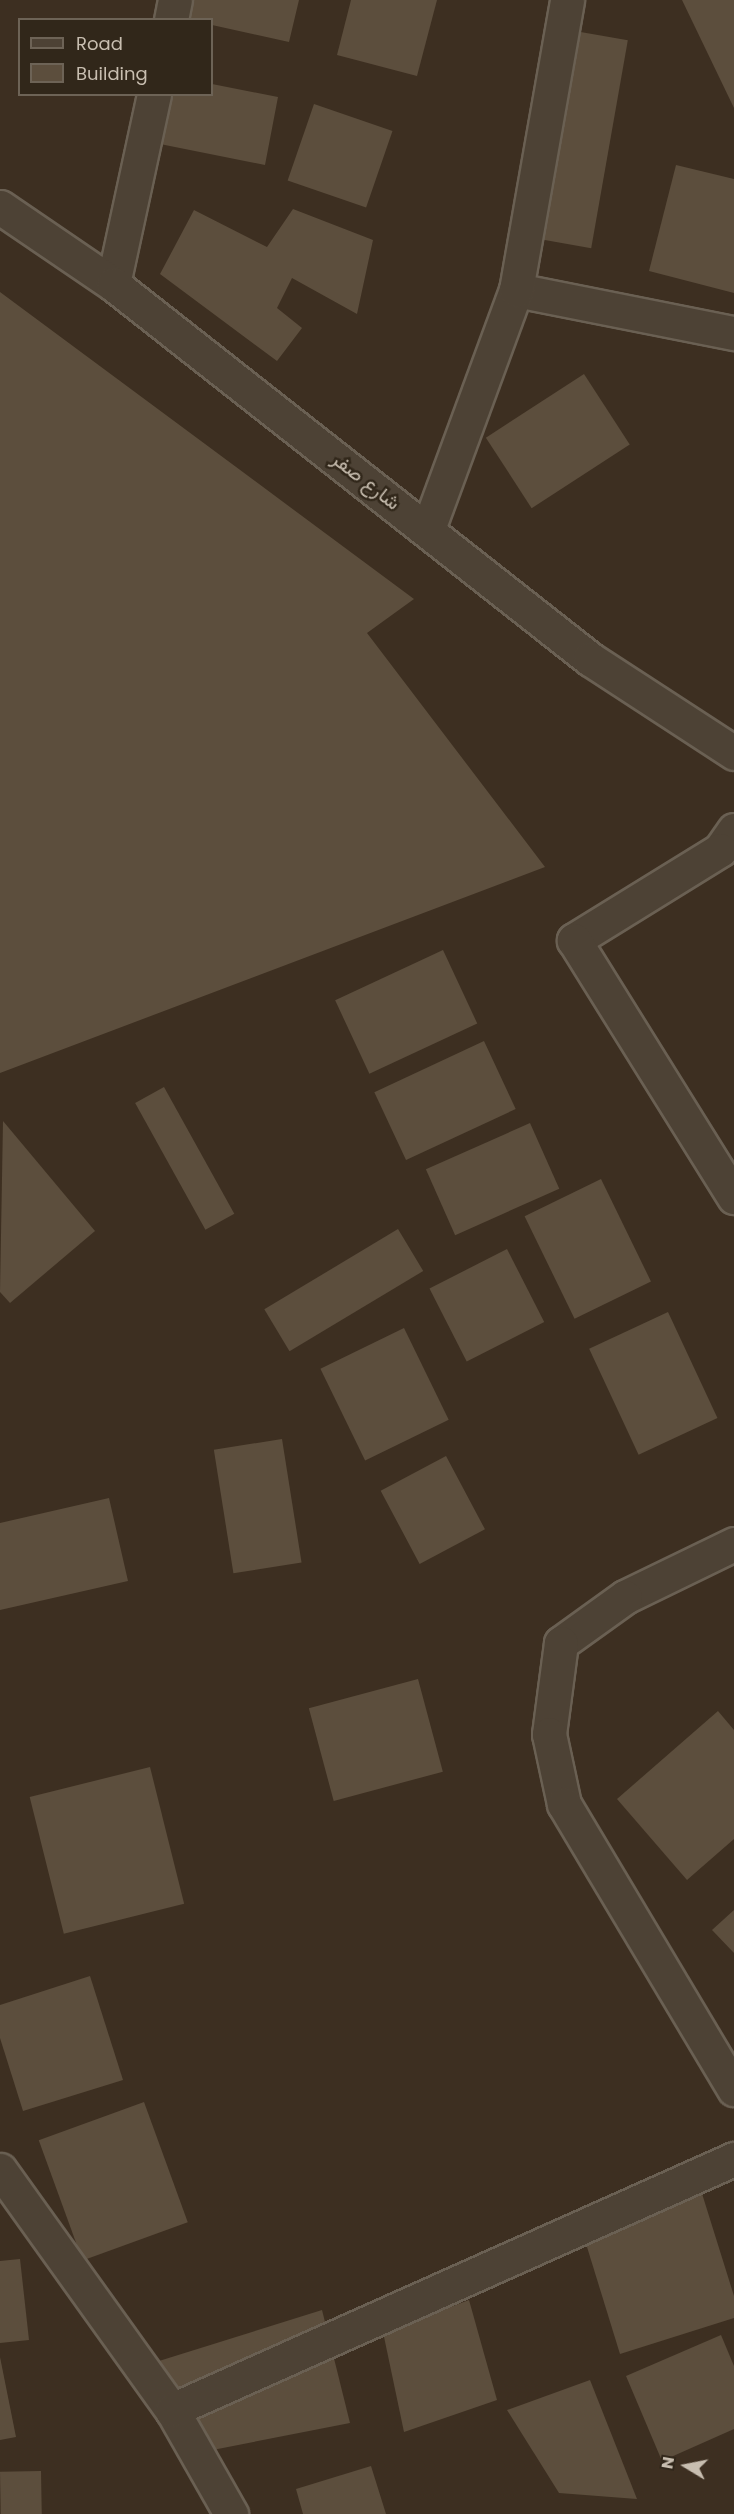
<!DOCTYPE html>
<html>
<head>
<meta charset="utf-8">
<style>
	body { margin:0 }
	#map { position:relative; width:734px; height:2514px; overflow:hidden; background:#3d2f21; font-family:Poppins,Vazirmatn,sans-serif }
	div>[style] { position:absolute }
	.building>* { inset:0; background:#5c4e3d; transform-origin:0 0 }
	.roads { filter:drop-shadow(2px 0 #6a6053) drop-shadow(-2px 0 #6a6053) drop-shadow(0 2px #6a6053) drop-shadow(0 -2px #6a6053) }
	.minor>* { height:33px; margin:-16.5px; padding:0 16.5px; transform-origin:16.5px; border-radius:16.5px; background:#4d4235 }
	.tertiary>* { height:33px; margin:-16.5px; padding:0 16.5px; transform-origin:16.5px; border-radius:16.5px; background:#4d4235 }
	span { translate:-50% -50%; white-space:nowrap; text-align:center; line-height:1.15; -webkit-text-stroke:5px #31271a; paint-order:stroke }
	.street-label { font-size:20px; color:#c8beb0 }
	.legend { position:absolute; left:18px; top:18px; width:195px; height:78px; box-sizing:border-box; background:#31271a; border:2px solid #6d6356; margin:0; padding:8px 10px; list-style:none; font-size:18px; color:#c8beb0 }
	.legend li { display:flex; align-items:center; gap:12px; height:30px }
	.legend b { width:30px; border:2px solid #6d6356 }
	.north { position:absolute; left:656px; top:2436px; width:60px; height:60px; -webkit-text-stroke:4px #31271a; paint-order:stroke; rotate:280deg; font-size:16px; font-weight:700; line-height:24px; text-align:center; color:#c8beb0 }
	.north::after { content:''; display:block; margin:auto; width:21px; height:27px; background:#c8beb0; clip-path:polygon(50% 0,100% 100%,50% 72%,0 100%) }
</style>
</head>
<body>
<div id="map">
	<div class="building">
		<i style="clip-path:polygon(182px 0,299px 0,289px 42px,212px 25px,212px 20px,184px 20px)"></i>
		<i style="clip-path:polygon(351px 0,437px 0,417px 76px,337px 55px)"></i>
		<i style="clip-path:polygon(682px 0,734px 0,734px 108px)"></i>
		<i style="left:552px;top:27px;width:77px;height:211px;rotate:10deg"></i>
		<i style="clip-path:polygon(212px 84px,278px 97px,265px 165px,135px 139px,144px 94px,212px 94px)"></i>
		<i style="left:314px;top:104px;width:83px;height:81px;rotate:19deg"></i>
		<i style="clip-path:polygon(676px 165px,734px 179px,734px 293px,649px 271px)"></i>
		<i style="clip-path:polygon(293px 209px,373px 240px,357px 314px,292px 278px,277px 308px,302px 328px,277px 361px,160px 274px,194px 210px,267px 247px)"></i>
		<i style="clip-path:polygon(0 292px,414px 599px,367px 633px,545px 867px,0 1073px)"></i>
		<i style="left:584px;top:374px;width:84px;height:117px;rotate:57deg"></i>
		<i style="left:443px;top:950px;width:81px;height:119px;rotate:65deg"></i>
		<i style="left:484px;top:1041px;width:75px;height:121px;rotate:65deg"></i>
		<i style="left:164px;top:1087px;width:145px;height:33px;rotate:61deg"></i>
		<i style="clip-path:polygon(3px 1121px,95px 1231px,10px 1303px,0 1292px)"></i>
		<i style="left:530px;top:1123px;width:72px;height:114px;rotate:66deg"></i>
		<i style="left:601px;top:1179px;width:114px;height:85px;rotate:64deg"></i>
		<i style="left:398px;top:1229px;width:49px;height:156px;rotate:59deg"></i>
		<i style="left:507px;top:1249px;width:82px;height:87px;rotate:63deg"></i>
		<i style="left:668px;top:1312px;width:117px;height:87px;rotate:65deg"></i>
		<i style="left:404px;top:1328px;width:102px;height:93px;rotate:64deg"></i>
		<i style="left:282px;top:1439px;width:125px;height:69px;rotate:81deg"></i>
		<i style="left:446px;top:1456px;width:83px;height:74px;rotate:62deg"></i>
		<i style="clip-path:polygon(109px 1498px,128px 1581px,0 1610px,0 1523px)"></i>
		<i style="left:418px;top:1679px;width:96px;height:113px;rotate:75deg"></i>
		<i style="clip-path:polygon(718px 1711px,734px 1730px,734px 1839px,687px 1880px,617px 1799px)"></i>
		<i style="left:150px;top:1767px;width:141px;height:124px;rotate:76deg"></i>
		<i style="clip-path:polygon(734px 1910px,734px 1953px,712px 1930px)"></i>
		<i style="clip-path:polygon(90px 1976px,123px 2080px,23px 2111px,0 2038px,0 2005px)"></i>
		<i style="left:144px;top:2102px;width:128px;height:112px;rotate:70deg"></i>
		<i style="clip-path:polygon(699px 2184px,734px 2296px,734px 2318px,620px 2354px,579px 2221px)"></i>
		<i style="clip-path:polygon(20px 2259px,29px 2340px,0 2343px,0 2261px)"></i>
		<i style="clip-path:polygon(469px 2300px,497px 2400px,404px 2432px,383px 2332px)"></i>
		<i style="clip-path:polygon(322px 2310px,350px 2423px,177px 2457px,159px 2361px)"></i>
		<i style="clip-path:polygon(721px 2335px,734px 2366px,734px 2429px,662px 2461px,626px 2376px)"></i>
		<i style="clip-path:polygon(0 2357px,16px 2437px,0 2440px)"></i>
		<i style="clip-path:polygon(590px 2380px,637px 2499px,559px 2493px,507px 2410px)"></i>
		<i style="clip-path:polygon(371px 2466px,386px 2514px,303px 2514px,296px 2489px)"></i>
		<i style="left:41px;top:2471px;width:43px;height:41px;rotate:89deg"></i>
	</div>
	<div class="roads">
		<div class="minor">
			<i style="left:171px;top:20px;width:20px;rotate:-79deg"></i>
			<i style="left:113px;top:284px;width:194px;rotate:-77.8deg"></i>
			<i style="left:516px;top:290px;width:222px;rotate:11.2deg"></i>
			<i style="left:428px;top:529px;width:255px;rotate:-69.8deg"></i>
			<i style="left:516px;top:290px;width:294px;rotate:-80deg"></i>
			<i style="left:734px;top:830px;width:24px;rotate:125deg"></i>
			<i style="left:720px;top:850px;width:172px;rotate:148.3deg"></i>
			<i style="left:574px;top:940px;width:303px;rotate:58.1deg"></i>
			<i style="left:734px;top:1544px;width:121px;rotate:154.1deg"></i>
			<i style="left:625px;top:1597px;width:79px;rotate:144.3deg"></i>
			<i style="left:561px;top:1643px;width:92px;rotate:97.5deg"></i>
			<i style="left:549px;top:1734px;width:72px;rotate:77.9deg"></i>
			<i style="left:564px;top:1804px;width:332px;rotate:59.2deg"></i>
			<i style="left:0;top:2170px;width:295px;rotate:54.4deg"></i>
			<i style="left:172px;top:2410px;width:120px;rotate:60.4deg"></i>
			<i style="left:172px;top:2410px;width:616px;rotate:-24.07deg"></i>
		</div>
		<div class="tertiary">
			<i style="left:0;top:207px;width:137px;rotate:34.3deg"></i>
			<i style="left:113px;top:284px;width:607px;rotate:38.17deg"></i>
			<i style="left:590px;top:659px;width:172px;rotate:33.1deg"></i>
		</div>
	</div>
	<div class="street-label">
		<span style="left:366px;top:481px;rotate:38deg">شارع صفر</span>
	</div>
	<ul class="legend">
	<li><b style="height:8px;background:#4d4235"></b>Road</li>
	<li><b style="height:16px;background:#5c4e3d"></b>Building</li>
	</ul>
	<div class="north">N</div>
</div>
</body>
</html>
